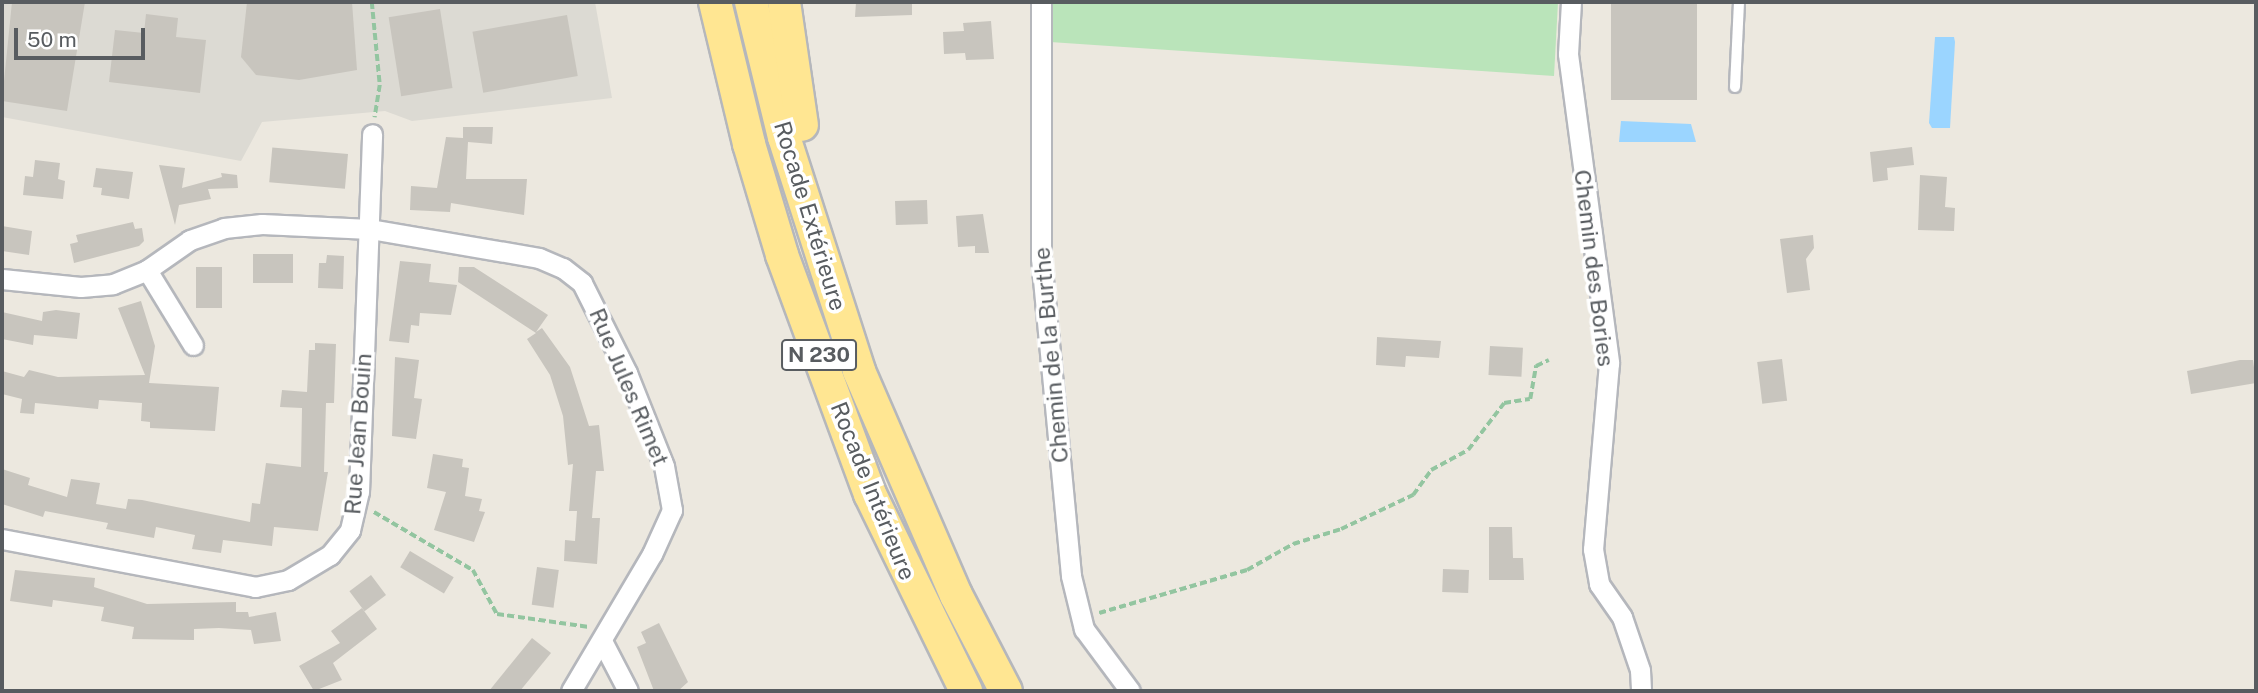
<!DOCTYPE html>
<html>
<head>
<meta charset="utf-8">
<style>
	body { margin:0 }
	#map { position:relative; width:2258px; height:693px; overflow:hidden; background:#ece8df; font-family:"Public Sans",sans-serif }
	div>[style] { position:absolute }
	.industrial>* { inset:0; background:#dcdad3 }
	.green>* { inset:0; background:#bae4ba }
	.water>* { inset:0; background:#9bd5ff }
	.building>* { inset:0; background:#c8c5be; transform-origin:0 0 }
	.path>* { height:3.5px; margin-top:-1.75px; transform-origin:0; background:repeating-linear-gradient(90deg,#93c5a0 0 7px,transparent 0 10.5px) }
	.roads { filter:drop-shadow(2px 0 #b5b7bc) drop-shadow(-2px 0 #b5b7bc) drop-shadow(0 2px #b5b7bc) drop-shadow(0 -2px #b5b7bc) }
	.service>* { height:10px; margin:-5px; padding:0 5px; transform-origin:5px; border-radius:5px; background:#fff }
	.minor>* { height:19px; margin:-9.5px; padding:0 9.5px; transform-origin:9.5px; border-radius:9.5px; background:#fff }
	.trunk>* { height:32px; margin:-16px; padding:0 16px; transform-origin:16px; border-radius:16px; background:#ffe692 }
	span { translate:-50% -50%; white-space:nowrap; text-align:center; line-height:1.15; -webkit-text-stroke:7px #fff; paint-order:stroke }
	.shield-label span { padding:2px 5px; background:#fff; border:2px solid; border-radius:5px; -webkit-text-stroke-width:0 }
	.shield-label { font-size:21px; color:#585c60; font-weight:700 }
	.street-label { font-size:23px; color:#585c60 }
	.frame { position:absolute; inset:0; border:4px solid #585c60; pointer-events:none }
	.scale { position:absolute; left:14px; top:28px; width:131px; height:32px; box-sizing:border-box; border:4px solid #585c60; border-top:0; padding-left:9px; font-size:21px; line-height:24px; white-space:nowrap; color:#585c60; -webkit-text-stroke:5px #fff; paint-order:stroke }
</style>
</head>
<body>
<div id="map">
	<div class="industrial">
		<i style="clip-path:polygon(2px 2px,595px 2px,612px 98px,412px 121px,385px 111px,262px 122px,241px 161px,2px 117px)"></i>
	</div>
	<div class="green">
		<i style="clip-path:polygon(1052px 2px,1558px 2px,1554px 76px,1050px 42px)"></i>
	</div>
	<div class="water">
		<i style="clip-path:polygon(1935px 37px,1954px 37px,1955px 42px,1950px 128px,1932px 128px,1929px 123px)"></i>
		<i style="clip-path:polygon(1621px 121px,1691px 124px,1696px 142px,1619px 142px)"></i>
	</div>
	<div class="building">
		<i style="clip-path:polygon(12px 2px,85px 2px,67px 111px,2px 101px)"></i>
		<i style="clip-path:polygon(247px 2px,352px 2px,357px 70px,299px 80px,256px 75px,241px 57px)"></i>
		<i style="clip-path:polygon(856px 2px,912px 2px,912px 15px,855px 17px)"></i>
		<i style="left:1611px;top:2px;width:86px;height:98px"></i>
		<i style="left:440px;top:9px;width:80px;height:52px;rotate:81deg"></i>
		<i style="clip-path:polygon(146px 14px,178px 18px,176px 37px,206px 40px,200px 93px,109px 82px,115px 30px,144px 33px)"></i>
		<i style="left:567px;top:15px;width:62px;height:96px;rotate:80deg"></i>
		<i style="clip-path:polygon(991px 21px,994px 59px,966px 60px,965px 53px,944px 54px,943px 32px,964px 31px,963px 23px)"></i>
		<i style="clip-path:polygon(463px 127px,493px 127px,492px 144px,468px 142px,466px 179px,527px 179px,524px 215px,451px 203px,450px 212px,410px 210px,411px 186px,437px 188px,446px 137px,463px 138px)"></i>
		<i style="clip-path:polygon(1912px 147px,1914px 165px,1887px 168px,1888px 180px,1873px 182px,1870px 152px)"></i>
		<i style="left:348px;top:154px;width:35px;height:76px;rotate:95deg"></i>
		<i style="clip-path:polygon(35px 160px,60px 163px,58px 179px,65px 181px,63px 199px,23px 195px,25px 176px,33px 177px)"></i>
		<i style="clip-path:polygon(159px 165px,185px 168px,182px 188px,222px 177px,221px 173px,237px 175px,238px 188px,208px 189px,211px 199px,179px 205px,175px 225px)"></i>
		<i style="clip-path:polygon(96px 168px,133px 172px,129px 199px,101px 195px,102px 188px,93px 187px)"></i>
		<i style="clip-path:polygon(1920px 175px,1947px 177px,1945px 207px,1955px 208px,1954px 231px,1918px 230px)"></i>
		<i style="left:927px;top:200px;width:24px;height:32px;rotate:88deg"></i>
		<i style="clip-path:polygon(983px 214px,989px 253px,975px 253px,975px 246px,958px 247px,956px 216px)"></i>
		<i style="clip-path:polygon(133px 222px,135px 229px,142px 228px,144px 241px,139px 246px,74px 263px,70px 244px,78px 242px,76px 235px)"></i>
		<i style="clip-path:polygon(2px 226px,32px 231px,29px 255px,2px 251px)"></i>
		<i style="clip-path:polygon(1813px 235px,1814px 248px,1806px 259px,1810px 290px,1787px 293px,1780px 239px)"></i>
		<i style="left:253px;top:254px;width:40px;height:29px"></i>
		<i style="clip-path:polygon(327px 255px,344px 256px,343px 289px,318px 288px,319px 263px,326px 263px)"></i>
		<i style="clip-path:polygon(400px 261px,431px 264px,429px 282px,457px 285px,451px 315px,420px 313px,419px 326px,411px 325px,409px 343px,389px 341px)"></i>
		<i style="left:196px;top:267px;width:26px;height:41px"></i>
		<i style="clip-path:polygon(459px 267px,474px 267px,548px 315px,536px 332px,542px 328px,570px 367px,589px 426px,599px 425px,604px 471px,596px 471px,592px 518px,600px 518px,597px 564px,564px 561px,565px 540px,575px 541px,577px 511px,569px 511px,573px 464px,568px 465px,563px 416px,550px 375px,527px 339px,536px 333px,458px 282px)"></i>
		<i style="clip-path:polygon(141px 301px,155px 346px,149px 383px,219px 387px,215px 431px,150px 428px,150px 422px,141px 421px,142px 403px,99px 400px,98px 409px,35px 403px,34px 414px,20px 413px,22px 399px,2px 394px,2px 371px,24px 377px,29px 370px,58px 377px,145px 375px,118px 308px)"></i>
		<i style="clip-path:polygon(56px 310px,80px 313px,77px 339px,34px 335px,33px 345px,2px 339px,2px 312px,42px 321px,43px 312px)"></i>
		<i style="clip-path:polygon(1377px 337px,1441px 341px,1439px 358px,1406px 356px,1405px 367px,1376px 365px)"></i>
		<i style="clip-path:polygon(315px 343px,336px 344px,334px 403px,326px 403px,324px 472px,328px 472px,318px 531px,274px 527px,272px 546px,223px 540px,221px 553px,192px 549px,195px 535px,156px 527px,154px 538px,106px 529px,108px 523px,45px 511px,43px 517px,2px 504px,2px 469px,30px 478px,28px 485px,67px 497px,71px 479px,100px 483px,96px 504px,126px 509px,128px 499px,142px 500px,250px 522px,252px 503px,260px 504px,266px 463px,301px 467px,302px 408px,280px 407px,282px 390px,307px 392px,309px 350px,315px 350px)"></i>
		<i style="left:1490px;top:346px;width:33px;height:29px;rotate:3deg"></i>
		<i style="clip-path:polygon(395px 357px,419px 360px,414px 398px,422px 399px,416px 439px,392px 436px)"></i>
		<i style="left:1782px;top:359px;width:42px;height:25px;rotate:83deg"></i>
		<i style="clip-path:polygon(2240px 360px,2253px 360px,2256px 383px,2191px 394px,2187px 371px)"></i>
		<i style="clip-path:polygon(433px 454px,463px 459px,462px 467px,469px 468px,465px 496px,482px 499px,479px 511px,485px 512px,474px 542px,434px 530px,446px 492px,427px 488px)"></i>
		<i style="clip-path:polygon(1489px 527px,1512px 527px,1513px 558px,1523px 558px,1524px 580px,1489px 580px)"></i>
		<i style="left:410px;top:551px;width:51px;height:19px;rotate:31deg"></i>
		<i style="left:537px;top:567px;width:22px;height:38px;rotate:8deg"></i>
		<i style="left:1443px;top:569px;width:26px;height:23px;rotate:2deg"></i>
		<i style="clip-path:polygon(15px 570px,95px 578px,94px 587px,147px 604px,236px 602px,236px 612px,248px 612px,249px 617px,276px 612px,281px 641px,254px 644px,251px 630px,219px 628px,194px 629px,194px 640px,132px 639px,134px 627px,101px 621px,104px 607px,53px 600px,52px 607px,10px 601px)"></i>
		<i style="left:371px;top:575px;width:25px;height:27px;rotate:53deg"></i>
		<i style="clip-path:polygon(362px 608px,377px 629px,333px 663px,342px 680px,314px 691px,299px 666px,340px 643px,331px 631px)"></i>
		<i style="clip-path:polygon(659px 623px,688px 682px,678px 691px,654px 691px,637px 647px,646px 643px,641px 632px)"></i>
		<i style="clip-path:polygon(532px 638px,551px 653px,520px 691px,489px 691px)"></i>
	</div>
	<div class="path">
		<i style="left:372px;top:2px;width:83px;rotate:84.5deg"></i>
		<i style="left:380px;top:85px;width:33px;rotate:99deg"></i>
		<i style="left:374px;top:512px;width:115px;rotate:30.4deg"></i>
		<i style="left:473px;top:570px;width:50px;rotate:61.4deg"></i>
		<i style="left:497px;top:614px;width:93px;rotate:8deg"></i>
		<i style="left:1099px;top:613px;width:154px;rotate:-16.2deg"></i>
		<i style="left:1247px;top:570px;width:53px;rotate:-29.5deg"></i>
		<i style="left:1293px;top:544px;width:50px;rotate:-17.4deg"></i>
		<i style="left:1341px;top:529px;width:80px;rotate:-25.3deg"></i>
		<i style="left:1413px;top:495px;width:31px;rotate:-54deg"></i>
		<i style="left:1431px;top:470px;width:42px;rotate:-28.4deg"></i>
		<i style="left:1468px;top:450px;width:59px;rotate:-52.5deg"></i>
		<i style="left:1504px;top:403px;width:26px;rotate:-9deg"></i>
		<i style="left:1530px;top:399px;width:34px;rotate:-80deg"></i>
		<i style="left:1536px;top:366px;width:14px;rotate:-25deg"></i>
	</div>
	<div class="roads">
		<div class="service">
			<i style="left:1735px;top:87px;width:85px;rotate:-87.3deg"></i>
		</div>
		<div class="minor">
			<i style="left:1041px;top:2px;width:256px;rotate:90deg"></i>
			<i style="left:1041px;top:258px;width:319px;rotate:84.6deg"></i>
			<i style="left:1071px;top:576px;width:55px;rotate:76.2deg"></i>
			<i style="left:1084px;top:629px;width:77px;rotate:53.4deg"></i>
			<i style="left:1571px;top:2px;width:52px;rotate:93.3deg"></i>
			<i style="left:1568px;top:54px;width:312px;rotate:82.4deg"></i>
			<i style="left:1609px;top:363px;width:187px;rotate:94.9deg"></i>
			<i style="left:1593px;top:549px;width:36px;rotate:80deg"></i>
			<i style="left:1599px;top:584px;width:40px;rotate:55.1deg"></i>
			<i style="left:1622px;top:617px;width:56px;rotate:71.2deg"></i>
			<i style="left:1640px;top:670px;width:21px;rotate:87deg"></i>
			<i style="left:147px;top:270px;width:88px;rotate:58.5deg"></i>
			<i style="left:2px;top:279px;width:79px;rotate:5.8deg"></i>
			<i style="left:81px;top:287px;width:32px;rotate:-5deg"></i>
			<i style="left:113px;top:284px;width:37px;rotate:-22deg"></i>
			<i style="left:147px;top:270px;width:52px;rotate:-34.9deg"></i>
			<i style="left:190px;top:240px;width:36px;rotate:-19deg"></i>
			<i style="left:224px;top:228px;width:38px;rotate:-6deg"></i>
			<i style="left:262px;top:224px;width:108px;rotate:2.7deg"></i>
			<i style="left:370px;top:229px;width:171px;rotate:9.7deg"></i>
			<i style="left:539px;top:258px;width:26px;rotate:23deg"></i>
			<i style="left:563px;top:268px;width:24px;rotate:38deg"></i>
			<i style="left:582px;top:283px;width:101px;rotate:63.4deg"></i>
			<i style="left:627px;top:373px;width:100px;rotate:68.3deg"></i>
			<i style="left:664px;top:466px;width:45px;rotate:79.7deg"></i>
			<i style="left:672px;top:510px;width:48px;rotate:114.4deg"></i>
			<i style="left:652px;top:554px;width:159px;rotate:120.6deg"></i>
			<i style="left:2px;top:539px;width:258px;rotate:10.7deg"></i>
			<i style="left:255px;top:587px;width:34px;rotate:-12deg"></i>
			<i style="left:288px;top:580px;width:49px;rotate:-30.8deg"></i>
			<i style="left:330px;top:555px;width:32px;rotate:-51deg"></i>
			<i style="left:350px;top:530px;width:39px;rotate:-77deg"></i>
			<i style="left:359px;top:492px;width:358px;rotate:-87.9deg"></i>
			<i style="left:602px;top:641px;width:56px;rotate:62.5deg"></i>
		</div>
		<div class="trunk">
			<i style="left:715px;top:2px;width:146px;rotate:76.5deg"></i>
			<i style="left:749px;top:144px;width:116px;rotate:73.4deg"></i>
			<i style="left:782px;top:255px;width:255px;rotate:69.8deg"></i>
			<i style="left:870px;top:494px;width:219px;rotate:64deg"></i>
			<i style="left:751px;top:2px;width:139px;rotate:76.3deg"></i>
			<i style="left:784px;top:137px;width:246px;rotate:72.2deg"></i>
			<i style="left:859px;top:371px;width:244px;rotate:66.6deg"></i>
			<i style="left:956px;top:595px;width:108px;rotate:62.5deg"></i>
			<i style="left:784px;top:2px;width:124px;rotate:81.7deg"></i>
		</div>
	</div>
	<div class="shield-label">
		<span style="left:819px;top:355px">N 230</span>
	</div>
	<div class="street-label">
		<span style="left:810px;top:216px;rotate:73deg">Rocade Extérieure</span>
		<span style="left:1594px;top:268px;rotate:83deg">Chemin des Bories</span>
		<span style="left:1051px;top:355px;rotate:-95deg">Chemin de la Burthe</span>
		<span style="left:629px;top:387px;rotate:67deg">Rue Jules Rimet</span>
		<span style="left:358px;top:434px;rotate:-86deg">Rue Jean Bouin</span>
		<span style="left:873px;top:491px;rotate:68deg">Rocade Intérieure</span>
	</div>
	<div class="frame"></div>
	<div class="scale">50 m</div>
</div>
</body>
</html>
